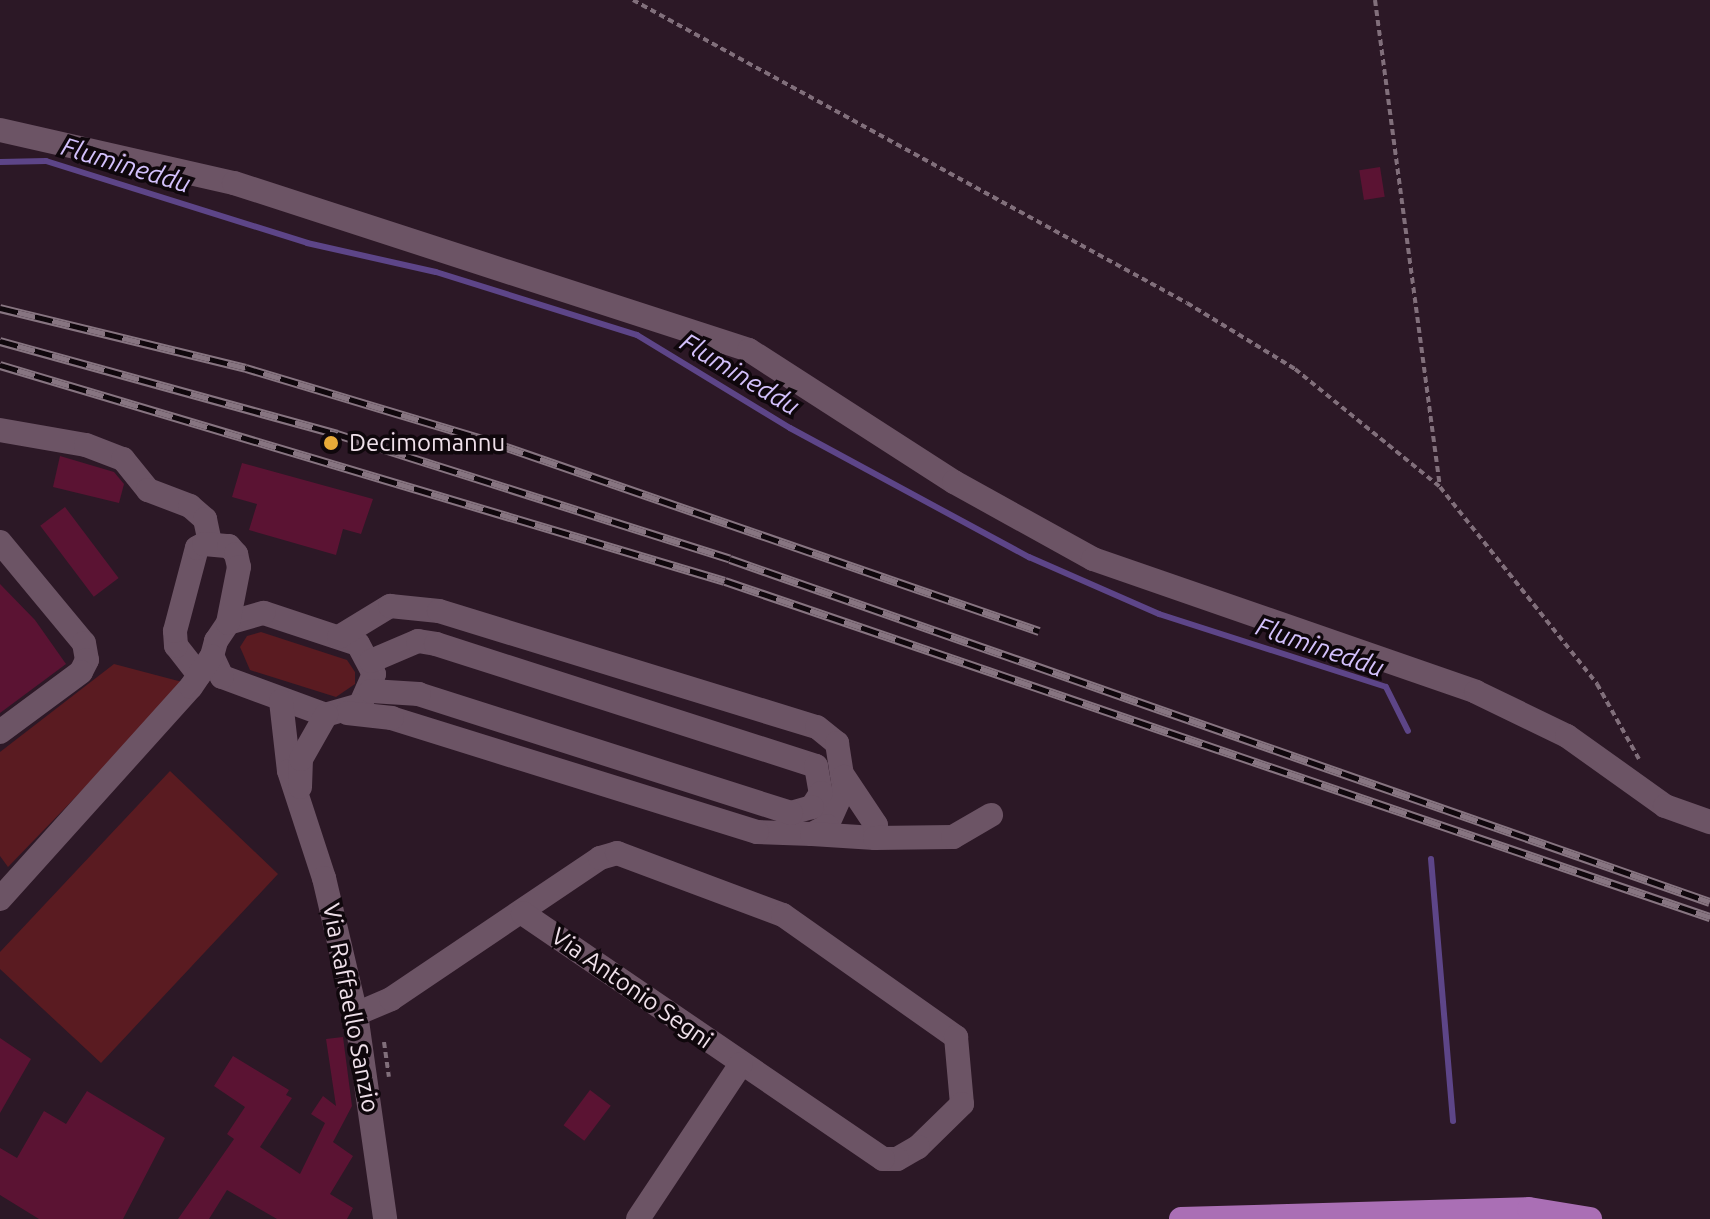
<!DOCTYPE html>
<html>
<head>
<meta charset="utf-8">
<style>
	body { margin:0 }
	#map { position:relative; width:1710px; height:1219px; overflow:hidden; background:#2c1826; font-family:Ubuntu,sans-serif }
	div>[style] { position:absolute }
	.green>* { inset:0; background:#5a1b21 }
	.stream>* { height:6px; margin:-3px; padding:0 3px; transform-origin:3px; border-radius:3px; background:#5d4588 }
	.building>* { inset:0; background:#5b1333; transform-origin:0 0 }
	.path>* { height:4px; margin-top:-2px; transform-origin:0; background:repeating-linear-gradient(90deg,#816f7b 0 6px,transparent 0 10px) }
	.minor>* { height:24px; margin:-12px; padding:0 12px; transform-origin:12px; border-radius:12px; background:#6c5465 }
	.major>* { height:24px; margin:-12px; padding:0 12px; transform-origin:12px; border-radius:12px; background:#aa6fb5 }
	.rail>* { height:9px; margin-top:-4.5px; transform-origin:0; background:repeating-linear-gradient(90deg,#0f070c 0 18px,#877581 0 36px); box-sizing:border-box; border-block:2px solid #877581 }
	.dots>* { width:22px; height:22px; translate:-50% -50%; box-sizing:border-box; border:4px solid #0f070c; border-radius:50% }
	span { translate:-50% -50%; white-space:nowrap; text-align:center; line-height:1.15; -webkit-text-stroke:7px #0f070c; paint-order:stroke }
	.poi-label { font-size:24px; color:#efe0ea }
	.left { translate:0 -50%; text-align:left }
	.street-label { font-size:24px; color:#efe0ea }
	.water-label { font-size:26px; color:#d3c1fc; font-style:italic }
</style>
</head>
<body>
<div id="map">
	<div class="green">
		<i style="clip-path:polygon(261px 632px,347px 660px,355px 672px,355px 684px,336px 697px,250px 670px,240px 647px,247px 636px)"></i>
		<i style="clip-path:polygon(114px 664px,186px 683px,8px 867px,0 856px,0 752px)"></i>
		<i style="clip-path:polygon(170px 771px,278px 874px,101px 1063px,0 969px,0 952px)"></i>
	</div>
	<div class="stream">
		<i style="left:0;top:162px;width:46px;rotate:-1.2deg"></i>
		<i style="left:46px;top:161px;width:274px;rotate:17.4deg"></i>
		<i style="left:307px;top:243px;width:132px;rotate:12.7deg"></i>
		<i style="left:436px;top:272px;width:211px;rotate:17.4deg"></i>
		<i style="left:637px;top:335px;width:179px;rotate:31.3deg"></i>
		<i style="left:790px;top:428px;width:272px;rotate:28.4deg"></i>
		<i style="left:1029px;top:557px;width:142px;rotate:23.7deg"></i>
		<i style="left:1159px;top:614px;width:238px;rotate:17.8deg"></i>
		<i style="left:1386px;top:687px;width:49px;rotate:63.4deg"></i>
		<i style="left:1431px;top:859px;width:263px;rotate:85.2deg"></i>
	</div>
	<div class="building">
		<i style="left:1380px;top:167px;width:30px;height:21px;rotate:81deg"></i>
		<i style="clip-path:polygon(60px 456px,114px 472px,124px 484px,119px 503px,53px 487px)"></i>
		<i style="clip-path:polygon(242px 463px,373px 499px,361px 534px,343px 529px,336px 555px,249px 530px,257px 504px,232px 497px)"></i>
		<i style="left:65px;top:507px;width:89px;height:31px;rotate:53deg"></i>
		<i style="clip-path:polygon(0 584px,35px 620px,66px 664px,0 713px)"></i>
		<i style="clip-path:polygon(343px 1037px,352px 1106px,333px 1142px,353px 1156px,330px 1194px,353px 1208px,347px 1219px,277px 1219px,227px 1190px,209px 1219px,178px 1219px,234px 1139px,227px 1134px,245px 1107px,214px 1086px,233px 1056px,289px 1090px,286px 1095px,292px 1098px,260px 1147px,300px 1174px,325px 1123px,311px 1114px,323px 1096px,336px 1106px,326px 1039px)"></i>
		<i style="clip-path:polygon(0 1038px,31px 1059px,0 1113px)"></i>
		<i style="left:590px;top:1090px;width:26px;height:44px;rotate:37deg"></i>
		<i style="clip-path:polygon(87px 1091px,165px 1138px,123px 1219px,39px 1219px,0 1195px,0 1148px,17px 1158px,44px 1111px,66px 1124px)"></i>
	</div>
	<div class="path">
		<i style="left:633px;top:0;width:631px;rotate:28.68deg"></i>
		<i style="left:1187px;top:303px;width:127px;rotate:31.4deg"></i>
		<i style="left:1295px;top:369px;width:187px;rotate:39.1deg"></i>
		<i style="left:1440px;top:487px;width:252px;rotate:51.4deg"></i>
		<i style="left:1597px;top:684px;width:86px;rotate:60.8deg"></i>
		<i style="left:1375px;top:0;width:489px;rotate:82.4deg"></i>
		<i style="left:384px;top:1042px;width:35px;rotate:82deg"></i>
	</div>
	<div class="minor">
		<i style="left:0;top:130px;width:240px;rotate:12.8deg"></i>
		<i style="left:234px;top:183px;width:541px;rotate:17.97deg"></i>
		<i style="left:749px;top:350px;width:244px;rotate:32.8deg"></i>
		<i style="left:954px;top:482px;width:159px;rotate:29deg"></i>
		<i style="left:1093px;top:559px;width:405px;rotate:19.1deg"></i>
		<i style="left:1476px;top:692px;width:101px;rotate:25.8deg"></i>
		<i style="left:1567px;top:736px;width:120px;rotate:35.5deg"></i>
		<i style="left:1665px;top:806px;width:48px;rotate:19.6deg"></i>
		<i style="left:0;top:430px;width:87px;rotate:9.9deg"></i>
		<i style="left:86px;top:445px;width:40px;rotate:21deg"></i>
		<i style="left:123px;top:459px;width:40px;rotate:51deg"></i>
		<i style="left:148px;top:490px;width:45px;rotate:20.9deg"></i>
		<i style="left:190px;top:506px;width:20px;rotate:41deg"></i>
		<i style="left:205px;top:519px;width:24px;rotate:78deg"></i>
		<i style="left:0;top:542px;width:131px;rotate:50.3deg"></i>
		<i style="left:84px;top:643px;width:17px;rotate:80deg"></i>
		<i style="left:87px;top:660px;width:13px;rotate:117deg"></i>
		<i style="left:81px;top:672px;width:101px;rotate:143.5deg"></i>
		<i style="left:264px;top:613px;width:99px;rotate:18.3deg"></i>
		<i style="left:358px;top:644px;width:34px;rotate:62deg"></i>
		<i style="left:374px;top:674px;width:34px;rotate:114deg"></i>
		<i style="left:360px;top:705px;width:35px;rotate:164deg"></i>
		<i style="left:326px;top:715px;width:111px;rotate:-159.9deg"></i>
		<i style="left:222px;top:677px;width:23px;rotate:-115deg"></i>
		<i style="left:212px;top:656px;width:16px;rotate:-75deg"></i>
		<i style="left:216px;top:641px;width:22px;rotate:-56deg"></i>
		<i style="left:228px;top:623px;width:37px;rotate:-16deg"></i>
		<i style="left:339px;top:637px;width:60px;rotate:-31.3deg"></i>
		<i style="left:390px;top:606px;width:49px;rotate:5.8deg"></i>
		<i style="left:439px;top:611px;width:395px;rotate:17.1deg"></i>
		<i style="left:817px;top:727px;width:26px;rotate:39deg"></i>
		<i style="left:837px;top:743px;width:46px;rotate:81.2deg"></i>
		<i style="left:844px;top:788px;width:42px;rotate:114.1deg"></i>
		<i style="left:827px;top:826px;width:17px;rotate:152deg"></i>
		<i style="left:812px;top:834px;width:55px;rotate:-177.9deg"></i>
		<i style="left:757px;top:832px;width:382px;rotate:-162.7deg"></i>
		<i style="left:392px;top:718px;width:45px;rotate:-173.7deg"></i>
		<i style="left:371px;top:661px;width:51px;rotate:-23.1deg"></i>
		<i style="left:418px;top:641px;width:18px;rotate:9deg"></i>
		<i style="left:436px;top:644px;width:399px;rotate:17.8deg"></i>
		<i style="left:816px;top:766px;width:27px;rotate:80deg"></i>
		<i style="left:821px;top:793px;width:17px;rotate:123deg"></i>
		<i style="left:812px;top:807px;width:22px;rotate:164deg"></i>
		<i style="left:791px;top:813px;width:391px;rotate:-162.3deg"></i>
		<i style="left:419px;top:694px;width:48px;rotate:-176.4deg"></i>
		<i style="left:199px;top:675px;width:37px;rotate:-128deg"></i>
		<i style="left:176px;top:646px;width:15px;rotate:-94deg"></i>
		<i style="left:175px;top:631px;width:86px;rotate:-75.2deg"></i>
		<i style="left:197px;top:548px;width:8px;rotate:-30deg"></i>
		<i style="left:204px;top:544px;width:25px;rotate:5deg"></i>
		<i style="left:229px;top:546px;width:11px;rotate:49deg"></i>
		<i style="left:236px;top:554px;width:13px;rotate:77deg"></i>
		<i style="left:239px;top:567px;width:57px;rotate:101.1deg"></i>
		<i style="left:281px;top:701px;width:70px;rotate:83.5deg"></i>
		<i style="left:289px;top:771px;width:113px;rotate:71.9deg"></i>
		<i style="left:324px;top:878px;width:140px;rotate:76.8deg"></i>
		<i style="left:356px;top:1014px;width:207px;rotate:81.9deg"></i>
		<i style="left:300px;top:787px;width:28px;rotate:-88deg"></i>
		<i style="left:301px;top:759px;width:51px;rotate:-60.4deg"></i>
		<i style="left:812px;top:834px;width:63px;rotate:3.6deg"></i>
		<i style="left:875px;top:838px;width:13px;rotate:-86deg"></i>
		<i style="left:876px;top:825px;width:58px;rotate:-123.7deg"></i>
		<i style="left:875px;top:838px;width:78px;rotate:-0.7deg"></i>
		<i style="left:953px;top:837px;width:44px;rotate:-30.1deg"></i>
		<i style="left:0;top:899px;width:285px;rotate:-48deg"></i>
		<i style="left:191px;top:687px;width:37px;rotate:-56deg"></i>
		<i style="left:356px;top:1014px;width:38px;rotate:-23deg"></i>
		<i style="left:391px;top:999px;width:252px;rotate:-34deg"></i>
		<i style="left:600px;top:858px;width:18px;rotate:-16deg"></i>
		<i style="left:617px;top:853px;width:177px;rotate:20.5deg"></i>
		<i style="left:783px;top:915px;width:212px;rotate:35.2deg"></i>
		<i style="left:956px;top:1037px;width:67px;rotate:84.9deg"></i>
		<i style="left:962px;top:1104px;width:62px;rotate:135.7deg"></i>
		<i style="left:918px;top:1147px;width:24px;rotate:150deg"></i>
		<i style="left:897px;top:1159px;width:14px;rotate:180deg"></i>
		<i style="left:883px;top:1159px;width:436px;rotate:-145.7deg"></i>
		<i style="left:638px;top:1219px;width:186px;rotate:-56.4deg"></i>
	</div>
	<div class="major">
		<i style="left:1181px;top:1219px;width:348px;rotate:-1.6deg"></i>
		<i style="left:1529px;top:1209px;width:62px;rotate:9.3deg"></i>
	</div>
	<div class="rail">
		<i style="left:0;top:308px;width:253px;rotate:13.7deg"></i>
		<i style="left:246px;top:368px;width:254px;rotate:16.7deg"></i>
		<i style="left:489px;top:441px;width:582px;rotate:19.06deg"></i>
		<i style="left:0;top:341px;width:350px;rotate:15.4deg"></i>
		<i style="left:337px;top:434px;width:412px;rotate:17.6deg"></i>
		<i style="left:730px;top:559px;width:1038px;rotate:19.29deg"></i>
		<i style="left:0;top:365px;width:756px;rotate:16.59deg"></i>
		<i style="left:725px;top:581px;width:1041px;rotate:18.84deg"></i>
	</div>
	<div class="dots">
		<i style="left:331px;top:443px;background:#e9ab38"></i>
	</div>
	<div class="poi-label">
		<span class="left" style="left:349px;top:443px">Decimomannu</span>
	</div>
	<div class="street-label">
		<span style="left:632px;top:988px;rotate:35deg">Via Antonio Segni</span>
		<span style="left:351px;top:1008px;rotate:79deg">Via Raffaello Sanzio</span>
	</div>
	<div class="water-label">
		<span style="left:126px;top:165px;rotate:17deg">Flumineddu</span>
		<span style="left:740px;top:374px;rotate:31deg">Flumineddu</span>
		<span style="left:1320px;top:647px;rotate:19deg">Flumineddu</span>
	</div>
</div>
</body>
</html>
